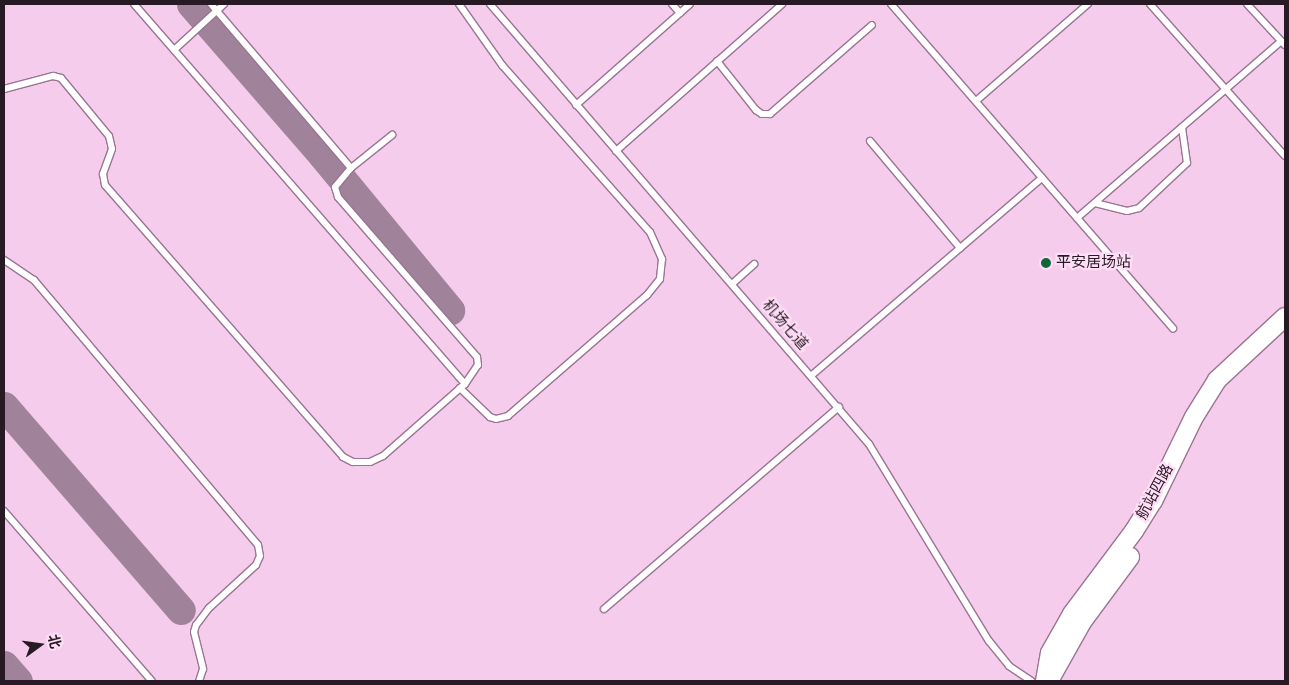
<!DOCTYPE html>
<html>
<head>
<meta charset="utf-8">
<style>
	body { margin:0 }
	#map { position:relative; width:1289px; height:685px; overflow:hidden; background:#f5ccec; font-family:"DejaVu Sans","Noto Sans SC",sans-serif }
	div>[style] { position:absolute }
	.taxiway>* { height:29px; margin:-14.5px; padding:0 14.5px; transform-origin:14.5px; border-radius:14.5px; background:#a0829a }
	.roads { filter:drop-shadow(1px 0 #9a7592) drop-shadow(-1px 0 #9a7592) drop-shadow(0 1px #9a7592) drop-shadow(0 -1px #9a7592) }
	.service>* { height:6px; margin:-3px; padding:0 3px; transform-origin:3px; border-radius:3px; background:#fff }
	.secondary>* { height:18px; margin:-9px; padding:0 9px; transform-origin:9px; border-radius:9px; background:#fff }
	.dots>* { width:14px; height:14px; translate:-50% -50%; box-sizing:border-box; border:2px solid #feddf6; border-radius:50% }
	span { translate:-50% -50%; white-space:nowrap; text-align:center; line-height:1.15; -webkit-text-stroke:4.5px #feddf6; paint-order:stroke }
	.poi-label { font-size:15px; color:#281a25 }
	.left { translate:0 -50%; text-align:left }
	.street-label { font-size:15px; color:#281a25 }
	.frame { position:absolute; inset:0; border:5px solid #281a25; pointer-events:none }
	.north { position:absolute; left:15px; top:620px; width:50px; height:50px; -webkit-text-stroke:4px #feddf6; paint-order:stroke; rotate:76deg; font-size:14px; font-weight:700; line-height:20px; text-align:center; color:#281a25 }
	.north::after { content:''; display:block; margin:auto; width:18px; height:22px; background:#281a25; clip-path:polygon(50% 0,100% 100%,50% 72%,0 100%) }
</style>
</head>
<body>
<div id="map">
	<div class="taxiway">
		<i style="left:191px;top:4px;width:201px;rotate:49deg"></i>
		<i style="left:323px;top:156px;width:200px;rotate:50.5deg"></i>
		<i style="left:4px;top:406px;width:270px;rotate:49.1deg"></i>
		<i style="left:4px;top:665px;width:21px;rotate:49deg"></i>
	</div>
	<div class="roads">
		<div class="service">
			<i style="left:134px;top:4px;width:504px;rotate:48.94deg"></i>
			<i style="left:459px;top:4px;width:75px;rotate:54.8deg"></i>
			<i style="left:502px;top:65px;width:223px;rotate:48.5deg"></i>
			<i style="left:650px;top:232px;width:30px;rotate:66deg"></i>
			<i style="left:662px;top:259px;width:20px;rotate:96deg"></i>
			<i style="left:660px;top:279px;width:21px;rotate:129deg"></i>
			<i style="left:647px;top:295px;width:184px;rotate:139deg"></i>
			<i style="left:508px;top:416px;width:12px;rotate:166deg"></i>
			<i style="left:496px;top:419px;width:6px;rotate:-162deg"></i>
			<i style="left:490px;top:417px;width:42px;rotate:-136deg"></i>
			<i style="left:490px;top:4px;width:581px;rotate:49.26deg"></i>
			<i style="left:869px;top:444px;width:231px;rotate:58.7deg"></i>
			<i style="left:989px;top:641px;width:32px;rotate:51deg"></i>
			<i style="left:1009px;top:666px;width:27px;rotate:34deg"></i>
			<i style="left:672px;top:4px;width:12px;rotate:48deg"></i>
			<i style="left:891px;top:4px;width:430px;rotate:49deg"></i>
			<i style="left:1150px;top:4px;width:203px;rotate:48.4deg"></i>
			<i style="left:1247px;top:4px;width:56px;rotate:47.2deg"></i>
			<i style="left:174px;top:50px;width:68px;rotate:-42.6deg"></i>
			<i style="left:717px;top:61px;width:63px;rotate:51.5deg"></i>
			<i style="left:756px;top:110px;width:7px;rotate:34deg"></i>
			<i style="left:762px;top:114px;width:8px"></i>
			<i style="left:770px;top:114px;width:135px;rotate:-41.1deg"></i>
			<i style="left:4px;top:89px;width:51px;rotate:-14.9deg"></i>
			<i style="left:53px;top:76px;width:8px;rotate:14deg"></i>
			<i style="left:61px;top:78px;width:75px;rotate:50.4deg"></i>
			<i style="left:109px;top:136px;width:13px;rotate:77deg"></i>
			<i style="left:112px;top:149px;width:27px;rotate:110deg"></i>
			<i style="left:103px;top:174px;width:11px;rotate:80deg"></i>
			<i style="left:105px;top:185px;width:361px;rotate:48.8deg"></i>
			<i style="left:343px;top:457px;width:11px;rotate:27deg"></i>
			<i style="left:353px;top:462px;width:17px"></i>
			<i style="left:370px;top:462px;width:14px;rotate:-25deg"></i>
			<i style="left:383px;top:456px;width:109px;rotate:-41.3deg"></i>
			<i style="left:465px;top:384px;width:23px;rotate:-56deg"></i>
			<i style="left:478px;top:365px;width:8px;rotate:-97deg"></i>
			<i style="left:477px;top:357px;width:212px;rotate:-131deg"></i>
			<i style="left:338px;top:197px;width:10px;rotate:-107deg"></i>
			<i style="left:335px;top:187px;width:25px;rotate:-50deg"></i>
			<i style="left:351px;top:168px;width:216px;rotate:-130.5deg"></i>
			<i style="left:976px;top:101px;width:148px;rotate:-40.9deg"></i>
			<i style="left:576px;top:105px;width:152px;rotate:-41.5deg"></i>
			<i style="left:870px;top:141px;width:140px;rotate:49.9deg"></i>
			<i style="left:616px;top:151px;width:222px;rotate:-41.5deg"></i>
			<i style="left:351px;top:168px;width:53px;rotate:-38.8deg"></i>
			<i style="left:1095px;top:203px;width:33px;rotate:14deg"></i>
			<i style="left:1127px;top:211px;width:12px;rotate:-14deg"></i>
			<i style="left:1139px;top:208px;width:66px;rotate:-43.2deg"></i>
			<i style="left:1187px;top:163px;width:36px;rotate:-98deg"></i>
			<i style="left:1077px;top:218px;width:270px;rotate:-40.9deg"></i>
			<i style="left:4px;top:260px;width:36px;rotate:34deg"></i>
			<i style="left:34px;top:280px;width:347px;rotate:49.8deg"></i>
			<i style="left:258px;top:545px;width:11px;rotate:80deg"></i>
			<i style="left:260px;top:556px;width:10px;rotate:114deg"></i>
			<i style="left:256px;top:565px;width:64px;rotate:137.5deg"></i>
			<i style="left:209px;top:608px;width:21px;rotate:127deg"></i>
			<i style="left:196px;top:625px;width:7px;rotate:106deg"></i>
			<i style="left:194px;top:632px;width:38px;rotate:76deg"></i>
			<i style="left:203px;top:669px;width:13px;rotate:108deg"></i>
			<i style="left:732px;top:284px;width:30px;rotate:-42deg"></i>
			<i style="left:812px;top:375px;width:303px;rotate:-40.6deg"></i>
			<i style="left:4px;top:511px;width:225px;rotate:49deg"></i>
			<i style="left:604px;top:609px;width:310px;rotate:-40.7deg"></i>
		</div>
		<div class="secondary">
			<i style="left:1050px;top:679px;width:65px;rotate:-60.7deg"></i>
			<i style="left:1082px;top:622px;width:81px;rotate:-53.6deg"></i>
			<i style="left:1045px;top:681px;width:28px;rotate:-80deg"></i>
			<i style="left:1050px;top:653px;width:45px;rotate:-60.6deg"></i>
			<i style="left:1072px;top:614px;width:104px;rotate:-53.2deg"></i>
			<i style="left:1134px;top:531px;width:36px;rotate:-58deg"></i>
			<i style="left:1153px;top:501px;width:93px;rotate:-64deg"></i>
			<i style="left:1194px;top:417px;width:44px;rotate:-58.1deg"></i>
			<i style="left:1217px;top:380px;width:93px;rotate:-42.8deg"></i>
		</div>
	</div>
	<div class="dots">
		<i style="left:1046px;top:263px;background:#0e6739"></i>
	</div>
	<div class="poi-label">
		<span class="left" style="left:1056px;top:263px">平安居场站</span>
	</div>
	<div class="street-label">
		<span style="left:785px;top:325px;rotate:49deg">机场七道</span>
		<span style="left:1155px;top:492px;rotate:-62deg">航站四路</span>
	</div>
	<div class="frame"></div>
	<div class="north">北</div>
</div>
</body>
</html>
